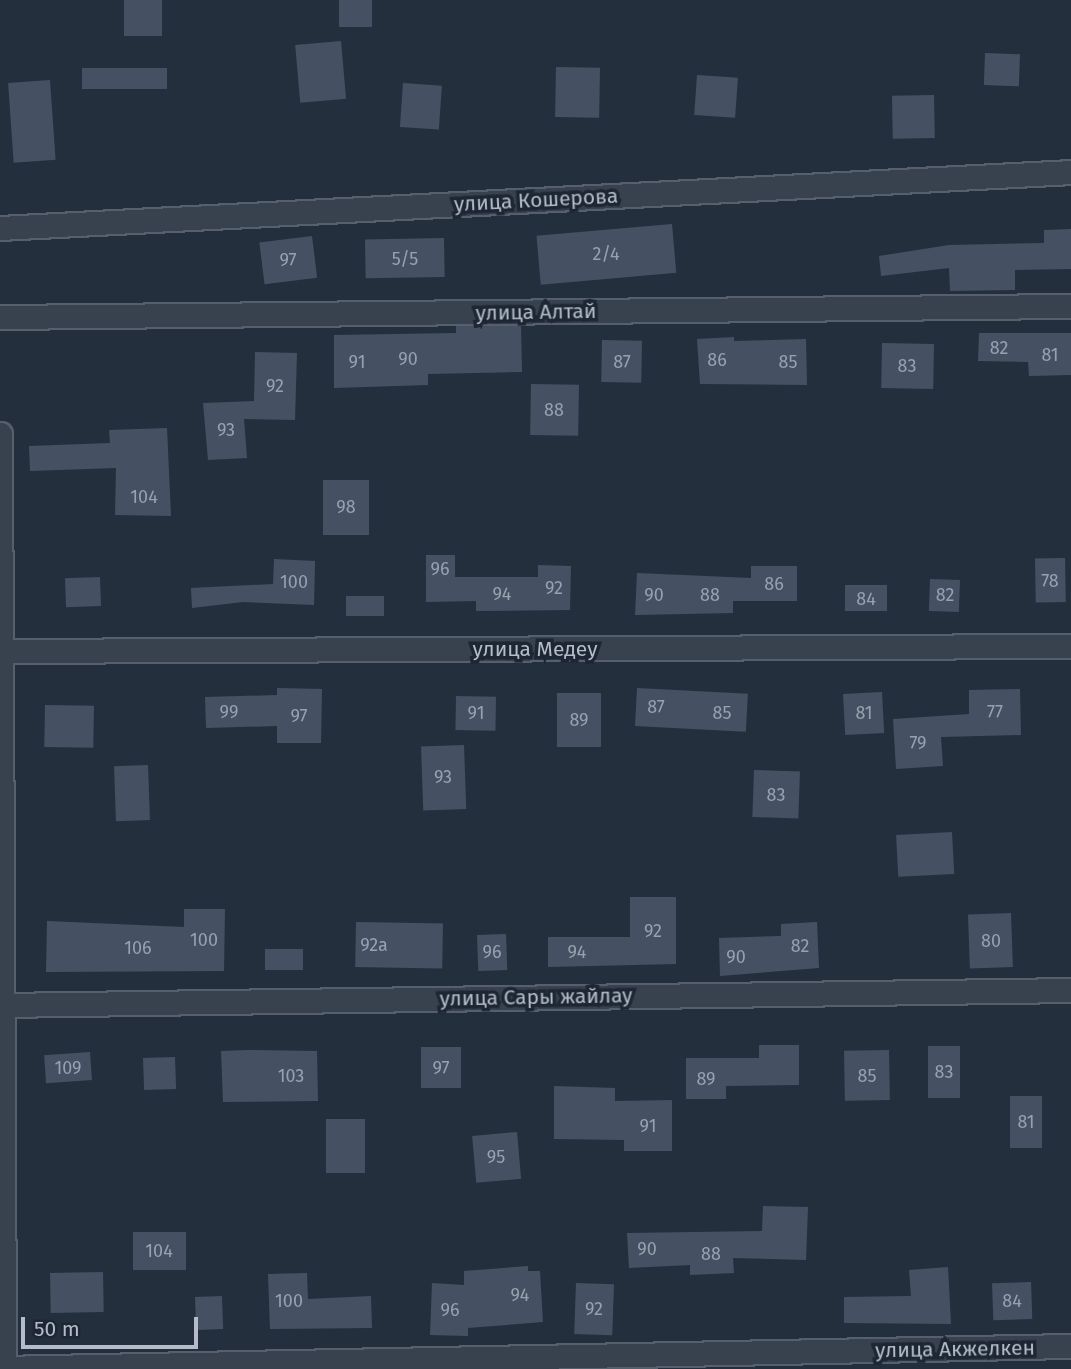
<!DOCTYPE html>
<html>
<head>
<meta charset="utf-8">
<style>
	body { margin:0 }
	#map { position:relative; width:1071px; height:1369px; overflow:hidden; background:#242f3e; font-family:"Fira Sans",sans-serif }
	div>[style] { position:absolute }
	.building>* { inset:0; background:#455162; transform-origin:0 0 }
	.roads { filter:drop-shadow(2px 0 #565f6c) drop-shadow(-2px 0 #565f6c) drop-shadow(0 2px #565f6c) drop-shadow(0 -2px #565f6c) }
	.minor>* { height:23px; margin:-11.5px; padding:0 11.5px; transform-origin:11.5px; border-radius:11.5px; background:#38414e }
	span { translate:-50% -50%; white-space:nowrap; text-align:center; line-height:1.15; -webkit-text-stroke:7px #1d2633; paint-order:stroke }
	.number-label { font-size:18px; color:#98a1af }
	.number-label span { -webkit-text-stroke-width:0 }
	.street-label { font-size:21px; color:#b4bcc9 }
	.scale { position:absolute; left:21px; top:1317px; width:177px; height:32px; box-sizing:border-box; border:4px solid #b4bcc9; border-top:0; padding-left:9px; font-size:21px; line-height:24px; white-space:nowrap; color:#b4bcc9; -webkit-text-stroke:5px #1d2633; paint-order:stroke }
</style>
</head>
<body>
<div id="map">
	<div class="building">
		<i style="left:124px;top:0;width:38px;height:36px"></i>
		<i style="left:339px;top:0;width:33px;height:27px"></i>
		<i style="left:341px;top:41px;width:58px;height:46px;rotate:85deg"></i>
		<i style="left:985px;top:53px;width:35px;height:32px;rotate:2deg"></i>
		<i style="left:556px;top:67px;width:44px;height:50px;rotate:1deg"></i>
		<i style="left:167px;top:68px;width:21px;height:85px;rotate:90deg"></i>
		<i style="left:697px;top:75px;width:41px;height:40px;rotate:4deg"></i>
		<i style="left:50px;top:80px;width:80px;height:42px;rotate:86deg"></i>
		<i style="left:403px;top:83px;width:39px;height:44px;rotate:4deg"></i>
		<i style="left:934px;top:95px;width:43px;height:42px;rotate:89deg"></i>
		<i style="left:672px;top:224px;width:49px;height:136px;rotate:85deg"></i>
		<i style="clip-path:polygon(1071px 229px,1071px 269px,1015px 270px,1015px 290px,950px 291px,949px 268px,881px 276px,879px 256px,949px 245px,1044px 243px,1044px 230px)"></i>
		<i style="left:312px;top:236px;width:42px;height:53px;rotate:83deg"></i>
		<i style="left:444px;top:238px;width:39px;height:79px;rotate:89deg"></i>
		<i style="clip-path:polygon(456px 326px,521px 326px,522px 372px,428px 374px,428px 385px,334px 388px,334px 335px,456px 333px)"></i>
		<i style="clip-path:polygon(979px 333px,1071px 333px,1071px 375px,1029px 376px,1028px 362px,978px 361px)"></i>
		<i style="clip-path:polygon(734px 337px,734px 341px,806px 339px,807px 385px,700px 384px,697px 339px)"></i>
		<i style="left:602px;top:340px;width:40px;height:42px;rotate:1deg"></i>
		<i style="left:882px;top:343px;width:52px;height:45px;rotate:1deg"></i>
		<i style="clip-path:polygon(255px 352px,297px 353px,295px 420px,244px 419px,247px 458px,208px 460px,203px 403px,254px 401px)"></i>
		<i style="left:531px;top:384px;width:48px;height:51px;rotate:1deg"></i>
		<i style="clip-path:polygon(167px 428px,171px 516px,115px 515px,116px 468px,30px 471px,29px 446px,110px 443px,109px 430px)"></i>
		<i style="left:323px;top:480px;width:46px;height:55px"></i>
		<i style="clip-path:polygon(426px 555px,455px 555px,455px 577px,538px 577px,538px 565px,571px 566px,570px 610px,476px 611px,476px 601px,426px 602px)"></i>
		<i style="left:1065px;top:558px;width:44px;height:30px;rotate:89deg"></i>
		<i style="clip-path:polygon(274px 559px,315px 561px,314px 605px,243px 602px,192px 608px,191px 588px,273px 584px)"></i>
		<i style="clip-path:polygon(751px 566px,797px 566px,797px 601px,733px 601px,733px 613px,635px 615px,637px 573px,751px 578px)"></i>
		<i style="left:100px;top:577px;width:29px;height:35px;rotate:88deg"></i>
		<i style="left:930px;top:579px;width:30px;height:32px;rotate:2deg"></i>
		<i style="left:887px;top:585px;width:26px;height:42px;rotate:90deg"></i>
		<i style="left:384px;top:596px;width:20px;height:38px;rotate:90deg"></i>
		<i style="clip-path:polygon(277px 688px,322px 689px,321px 743px,277px 743px,277px 726px,206px 728px,205px 697px,277px 695px)"></i>
		<i style="left:637px;top:688px;width:111px;height:38px;rotate:3deg"></i>
		<i style="clip-path:polygon(1020px 689px,1021px 735px,941px 737px,943px 766px,896px 769px,893px 719px,969px 714px,969px 690px)"></i>
		<i style="left:882px;top:692px;width:41px;height:39px;rotate:87deg"></i>
		<i style="left:557px;top:693px;width:44px;height:54px"></i>
		<i style="left:456px;top:696px;width:40px;height:34px;rotate:1deg"></i>
		<i style="left:45px;top:705px;width:49px;height:42px;rotate:1deg"></i>
		<i style="left:464px;top:745px;width:64px;height:43px;rotate:88deg"></i>
		<i style="left:148px;top:765px;width:55px;height:34px;rotate:88deg"></i>
		<i style="left:754px;top:770px;width:46px;height:47px;rotate:2deg"></i>
		<i style="left:952px;top:832px;width:42px;height:56px;rotate:87deg"></i>
		<i style="clip-path:polygon(630px 897px,676px 897px,676px 964px,548px 967px,548px 937px,630px 937px)"></i>
		<i style="clip-path:polygon(184px 909px,225px 909px,224px 971px,46px 972px,47px 921px,184px 927px)"></i>
		<i style="left:1011px;top:913px;width:54px;height:43px;rotate:88deg"></i>
		<i style="left:356px;top:922px;width:87px;height:45px;rotate:1deg"></i>
		<i style="clip-path:polygon(817px 922px,819px 968px,720px 976px,719px 938px,781px 936px,781px 924px)"></i>
		<i style="left:506px;top:934px;width:36px;height:29px;rotate:88deg"></i>
		<i style="left:303px;top:949px;width:21px;height:38px;rotate:90deg"></i>
		<i style="clip-path:polygon(759px 1045px,799px 1045px,799px 1085px,726px 1086px,726px 1099px,686px 1099px,686px 1058px,759px 1058px)"></i>
		<i style="left:928px;top:1046px;width:32px;height:52px"></i>
		<i style="left:461px;top:1047px;width:41px;height:40px;rotate:90deg"></i>
		<i style="clip-path:polygon(248px 1050px,317px 1051px,318px 1101px,223px 1102px,221px 1051px)"></i>
		<i style="left:889px;top:1050px;width:50px;height:45px;rotate:89deg"></i>
		<i style="left:90px;top:1052px;width:28px;height:46px;rotate:86deg"></i>
		<i style="left:175px;top:1057px;width:32px;height:32px;rotate:88deg"></i>
		<i style="clip-path:polygon(554px 1086px,615px 1088px,615px 1101px,672px 1100px,672px 1151px,624px 1151px,624px 1140px,554px 1139px)"></i>
		<i style="left:1010px;top:1096px;width:32px;height:52px"></i>
		<i style="left:326px;top:1119px;width:39px;height:54px"></i>
		<i style="left:517px;top:1132px;width:47px;height:45px;rotate:85deg"></i>
		<i style="clip-path:polygon(763px 1206px,808px 1207px,806px 1260px,733px 1258px,734px 1273px,690px 1275px,690px 1265px,629px 1268px,627px 1233px,762px 1231px)"></i>
		<i style="left:133px;top:1232px;width:53px;height:38px"></i>
		<i style="clip-path:polygon(528px 1266px,528px 1271px,540px 1271px,543px 1322px,468px 1328px,468px 1336px,430px 1335px,432px 1283px,464px 1285px,464px 1271px)"></i>
		<i style="clip-path:polygon(948px 1267px,951px 1324px,844px 1323px,844px 1297px,911px 1296px,909px 1270px)"></i>
		<i style="left:103px;top:1272px;width:40px;height:53px;rotate:89deg"></i>
		<i style="clip-path:polygon(307px 1273px,308px 1299px,371px 1296px,372px 1328px,270px 1329px,268px 1274px)"></i>
		<i style="left:1031px;top:1282px;width:37px;height:39px;rotate:88deg"></i>
		<i style="left:576px;top:1283px;width:38px;height:51px;rotate:2deg"></i>
		<i style="left:222px;top:1296px;width:33px;height:27px;rotate:88deg"></i>
	</div>
	<div class="roads">
		<div class="minor">
			<i style="left:0;top:228px;width:1072px;rotate:-2.99deg"></i>
			<i style="left:0;top:317px;width:1071px;rotate:-0.59deg"></i>
			<i style="left:0;top:434px;width:935px;rotate:89.75deg"></i>
			<i style="left:0;top:651px;width:1071px;rotate:-0.27deg"></i>
			<i style="left:0;top:1005px;width:1071px;rotate:-0.8deg"></i>
			<i style="left:0;top:1368px;width:1071px;rotate:-1.18deg"></i>
		</div>
	</div>
	<div class="number-label">
		<span style="left:606px;top:254px">2/4</span>
		<span style="left:405px;top:259px">5/5</span>
		<span style="left:288px;top:260px">97</span>
		<span style="left:999px;top:348px">82</span>
		<span style="left:1050px;top:355px">81</span>
		<span style="left:408px;top:359px">90</span>
		<span style="left:717px;top:360px">86</span>
		<span style="left:357px;top:362px">91</span>
		<span style="left:622px;top:362px">87</span>
		<span style="left:788px;top:362px">85</span>
		<span style="left:907px;top:366px">83</span>
		<span style="left:275px;top:386px">92</span>
		<span style="left:554px;top:410px">88</span>
		<span style="left:226px;top:430px">93</span>
		<span style="left:144px;top:497px">104</span>
		<span style="left:346px;top:507px">98</span>
		<span style="left:440px;top:569px">96</span>
		<span style="left:1050px;top:581px">78</span>
		<span style="left:294px;top:582px">100</span>
		<span style="left:774px;top:584px">86</span>
		<span style="left:554px;top:588px">92</span>
		<span style="left:502px;top:594px">94</span>
		<span style="left:654px;top:595px">90</span>
		<span style="left:710px;top:595px">88</span>
		<span style="left:945px;top:595px">82</span>
		<span style="left:866px;top:599px">84</span>
		<span style="left:656px;top:707px">87</span>
		<span style="left:229px;top:712px">99</span>
		<span style="left:995px;top:712px">77</span>
		<span style="left:476px;top:713px">91</span>
		<span style="left:722px;top:713px">85</span>
		<span style="left:864px;top:713px">81</span>
		<span style="left:299px;top:716px">97</span>
		<span style="left:579px;top:720px">89</span>
		<span style="left:918px;top:743px">79</span>
		<span style="left:443px;top:777px">93</span>
		<span style="left:776px;top:795px">83</span>
		<span style="left:653px;top:931px">92</span>
		<span style="left:204px;top:940px">100</span>
		<span style="left:991px;top:941px">80</span>
		<span style="left:374px;top:945px">92а</span>
		<span style="left:800px;top:946px">82</span>
		<span style="left:138px;top:948px">106</span>
		<span style="left:492px;top:952px">96</span>
		<span style="left:577px;top:952px">94</span>
		<span style="left:736px;top:957px">90</span>
		<span style="left:68px;top:1068px">109</span>
		<span style="left:441px;top:1068px">97</span>
		<span style="left:944px;top:1072px">83</span>
		<span style="left:291px;top:1076px">103</span>
		<span style="left:867px;top:1076px">85</span>
		<span style="left:706px;top:1079px">89</span>
		<span style="left:1026px;top:1122px">81</span>
		<span style="left:648px;top:1126px">91</span>
		<span style="left:496px;top:1157px">95</span>
		<span style="left:647px;top:1249px">90</span>
		<span style="left:159px;top:1251px">104</span>
		<span style="left:711px;top:1254px">88</span>
		<span style="left:520px;top:1295px">94</span>
		<span style="left:289px;top:1301px">100</span>
		<span style="left:1012px;top:1301px">84</span>
		<span style="left:594px;top:1309px">92</span>
		<span style="left:450px;top:1310px">96</span>
	</div>
	<div class="street-label">
		<span style="left:536px;top:200px;rotate:-3deg">улица Кошерова</span>
		<span style="left:536px;top:312px;rotate:-1deg">улица Алтай</span>
		<span style="left:535px;top:649px">улица Медеу</span>
		<span style="left:536px;top:997px;rotate:-1deg">улица Сары жайлау</span>
		<span style="left:955px;top:1349px;rotate:-1deg">улица Акжелкен</span>
	</div>
	<div class="scale">50 m</div>
</div>
</body>
</html>
